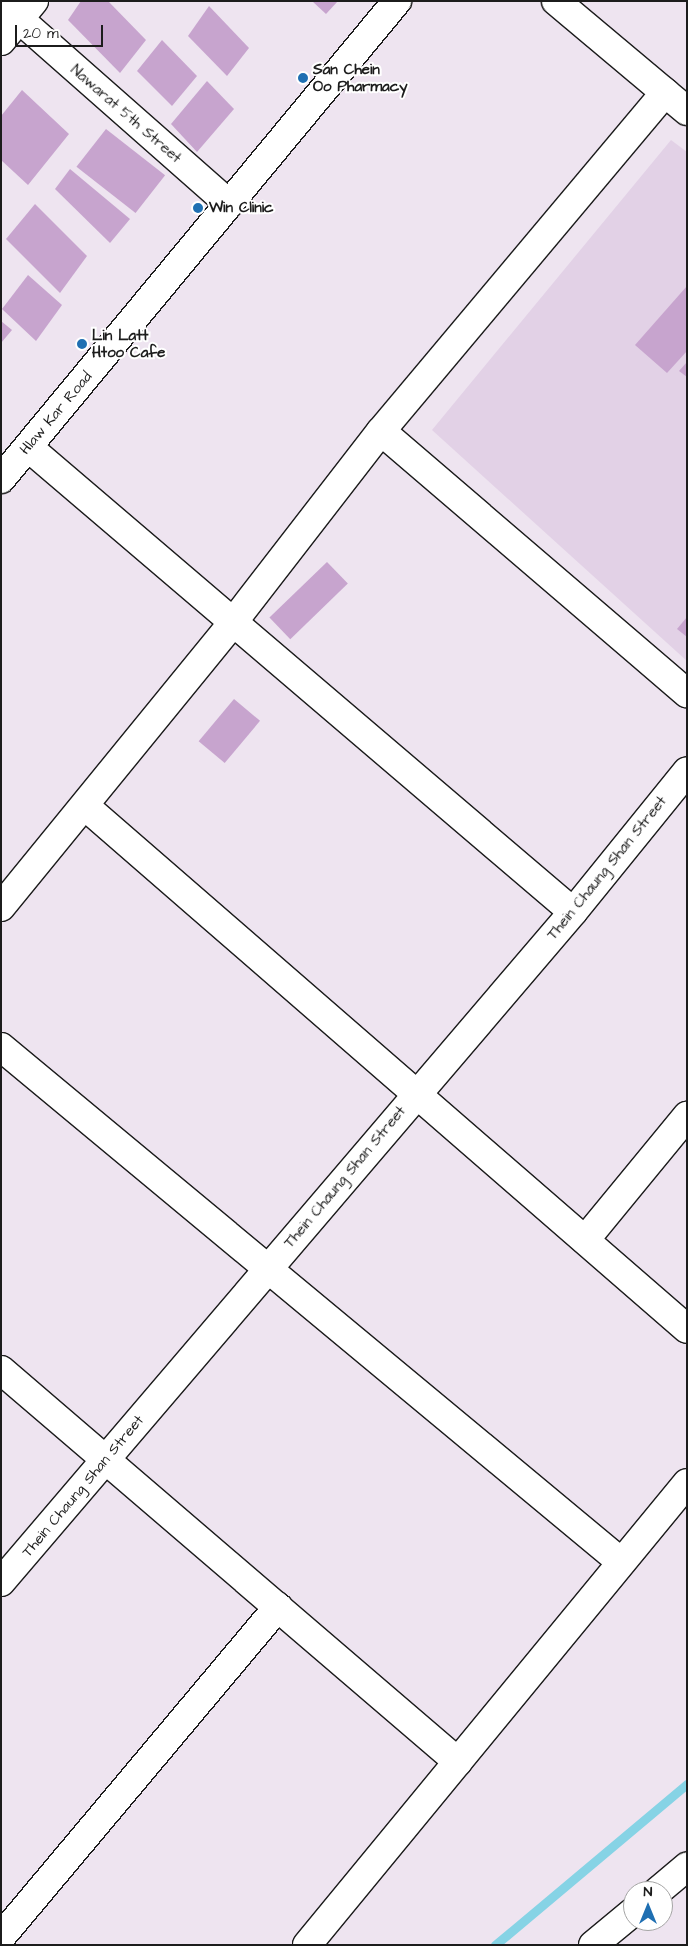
<!DOCTYPE html>
<html>
<head>
<meta charset="utf-8">
<style>
	body { margin:0 }
	#map { position:relative; width:688px; height:1946px; overflow:hidden; background:#eee4f0; font-family:"Architects Daughter",sans-serif }
	div>[style] { position:absolute }
	.built>* { inset:0; background:#e2d1e6 }
	.stream>* { height:9px; margin:-4.5px; padding:0 4.5px; transform-origin:4.5px; border-radius:4.5px; background:#86d3e5 }
	.building>* { inset:0; background:#c7a4ce; transform-origin:0 0 }
	.roads { filter:drop-shadow(1px 0 #1c1c1c) drop-shadow(-1px 0 #1c1c1c) drop-shadow(0 1px #1c1c1c) drop-shadow(0 -1px #1c1c1c) }
	.minor>* { height:28px; margin:-14px; padding:0 14px; transform-origin:14px; border-radius:14px; background:#fff }
	.major>* { height:28px; margin:-14px; padding:0 14px; transform-origin:14px; border-radius:14px; background:#fff }
	.dots>* { width:14px; height:14px; translate:-50% -50%; box-sizing:border-box; border:2px solid #fff; border-radius:50% }
	span { translate:-50% -50%; white-space:nowrap; text-align:center; line-height:1.15; -webkit-text-stroke:4px #fff; paint-order:stroke }
	.poi-label { font-size:15px; color:#1c1c1c; font-weight:700 }
	.left { translate:0 -50%; text-align:left }
	.street-label { font-size:15px; color:#1c1c1c }
	.frame { position:absolute; inset:0; border:2px solid #1c1c1c; pointer-events:none }
	.north { position:absolute; left:623px; top:1881px; width:50px; height:50px; box-sizing:border-box; background:#fff; border:1px solid #a4a4a4; border-radius:50%; rotate:0deg; font-size:14px; font-weight:700; line-height:20px; text-align:center; color:#1c1c1c }
	.north::after { content:''; display:block; margin:auto; width:18px; height:22px; background:#1f6fb2; clip-path:polygon(50% 0,100% 100%,50% 72%,0 100%) }
	.scale { position:absolute; left:15px; top:25px; width:88px; height:22px; box-sizing:border-box; border:2px solid #1c1c1c; border-top:0; padding-left:6px; font-size:15px; line-height:18px; white-space:nowrap; color:#1c1c1c; -webkit-text-stroke:4px #fff; paint-order:stroke }
</style>
</head>
<body>
<div id="map">
	<div class="built">
		<i style="clip-path:polygon(671px 140px,687px 152px,687px 661px,432px 430px)"></i>
	</div>
	<div class="stream">
		<i style="left:495px;top:1945px;width:251px;rotate:-40deg"></i>
	</div>
	<div class="building">
		<i style="clip-path:polygon(81px 1px,108px 1px,146px 40px,120px 73px,68px 20px)"></i>
		<i style="clip-path:polygon(312px 1px,338px 1px,326px 14px)"></i>
		<i style="clip-path:polygon(209px 6px,249px 48px,227px 76px,188px 36px)"></i>
		<i style="clip-path:polygon(162px 40px,197px 76px,172px 106px,137px 71px)"></i>
		<i style="clip-path:polygon(207px 81px,234px 109px,197px 152px,171px 124px)"></i>
		<i style="clip-path:polygon(22px 90px,69px 134px,28px 185px,1px 160px,1px 116px)"></i>
		<i style="left:106px;top:129px;width:75px;height:48px;rotate:38deg"></i>
		<i style="clip-path:polygon(70px 169px,130px 219px,110px 243px,55px 189px)"></i>
		<i style="clip-path:polygon(35px 204px,87px 256px,60px 293px,6px 239px)"></i>
		<i style="clip-path:polygon(28px 275px,62px 305px,36px 341px,2px 309px)"></i>
		<i style="clip-path:polygon(687px 286px,687px 351px,667px 373px,635px 345px)"></i>
		<i style="clip-path:polygon(1px 321px,12px 330px,1px 343px)"></i>
		<i style="clip-path:polygon(687px 362px,687px 377px,679px 371px)"></i>
		<i style="left:327px;top:562px;width:30px;height:80px;rotate:46deg"></i>
		<i style="clip-path:polygon(687px 617px,687px 637px,677px 629px)"></i>
		<i style="left:234px;top:699px;width:34px;height:55px;rotate:40deg"></i>
	</div>
	<div class="roads">
		<div class="minor">
			<i style="left:556px;top:1px;width:171px;rotate:40deg"></i>
			<i style="left:1px;top:3px;width:304px;rotate:41.4deg"></i>
			<i style="left:1px;top:41px;width:52px;rotate:-50.5deg"></i>
			<i style="left:381px;top:431px;width:403px;rotate:40.6deg"></i>
			<i style="left:28px;top:447px;width:716px;rotate:40.47deg"></i>
			<i style="left:85px;top:806px;width:797px;rotate:40.98deg"></i>
			<i style="left:1px;top:907px;width:369px;rotate:-50.8deg"></i>
			<i style="left:234px;top:621px;width:240px;rotate:-52.3deg"></i>
			<i style="left:381px;top:431px;width:442px;rotate:-50deg"></i>
			<i style="left:1px;top:1047px;width:806px;rotate:39.71deg"></i>
			<i style="left:585px;top:1240px;width:161px;rotate:-50.6deg"></i>
			<i style="left:1px;top:1370px;width:602px;rotate:40.62deg"></i>
			<i style="left:1px;top:1582px;width:881px;rotate:-49.51deg"></i>
			<i style="left:573px;top:912px;width:181px;rotate:-51deg"></i>
			<i style="left:658px;top:1891px;width:38px;rotate:-40deg"></i>
			<i style="left:1px;top:1937px;width:431px;rotate:-50deg"></i>
			<i style="left:307px;top:1945px;width:598px;rotate:-50.56deg"></i>
			<i style="left:593px;top:1945px;width:52px;rotate:-39.5deg"></i>
		</div>
		<div class="major">
			<i style="left:1px;top:479px;width:621px;rotate:-50.36deg"></i>
		</div>
	</div>
	<div class="dots">
		<i style="left:303px;top:78px;background:#1f6fb2"></i>
		<i style="left:198px;top:208px;background:#1f6fb2"></i>
		<i style="left:82px;top:344px;background:#1f6fb2"></i>
	</div>
	<div class="poi-label">
		<span class="left" style="left:313px;top:78px">San Chein<br>Oo Pharmacy</span>
		<span class="left" style="left:209px;top:208px">Win Clinic</span>
		<span class="left" style="left:92px;top:344px">Lin Latt<br>Htoo Cafe</span>
	</div>
	<div class="street-label">
		<span style="left:126px;top:114px;rotate:41deg">Nawarat 5th Street</span>
		<span style="left:56px;top:413px;rotate:-50deg">Hlaw Kar Road</span>
		<span style="left:607px;top:868px;rotate:-51deg">Thein Chaung Shan Street</span>
		<span style="left:345px;top:1177px;rotate:-50deg">Thein Chaung Shan Street</span>
		<span style="left:83px;top:1486px;rotate:-50deg">Thein Chaung Shan Street</span>
	</div>
	<div class="frame"></div>
	<div class="north">N</div>
	<div class="scale">20 m</div>
</div>
</body>
</html>
